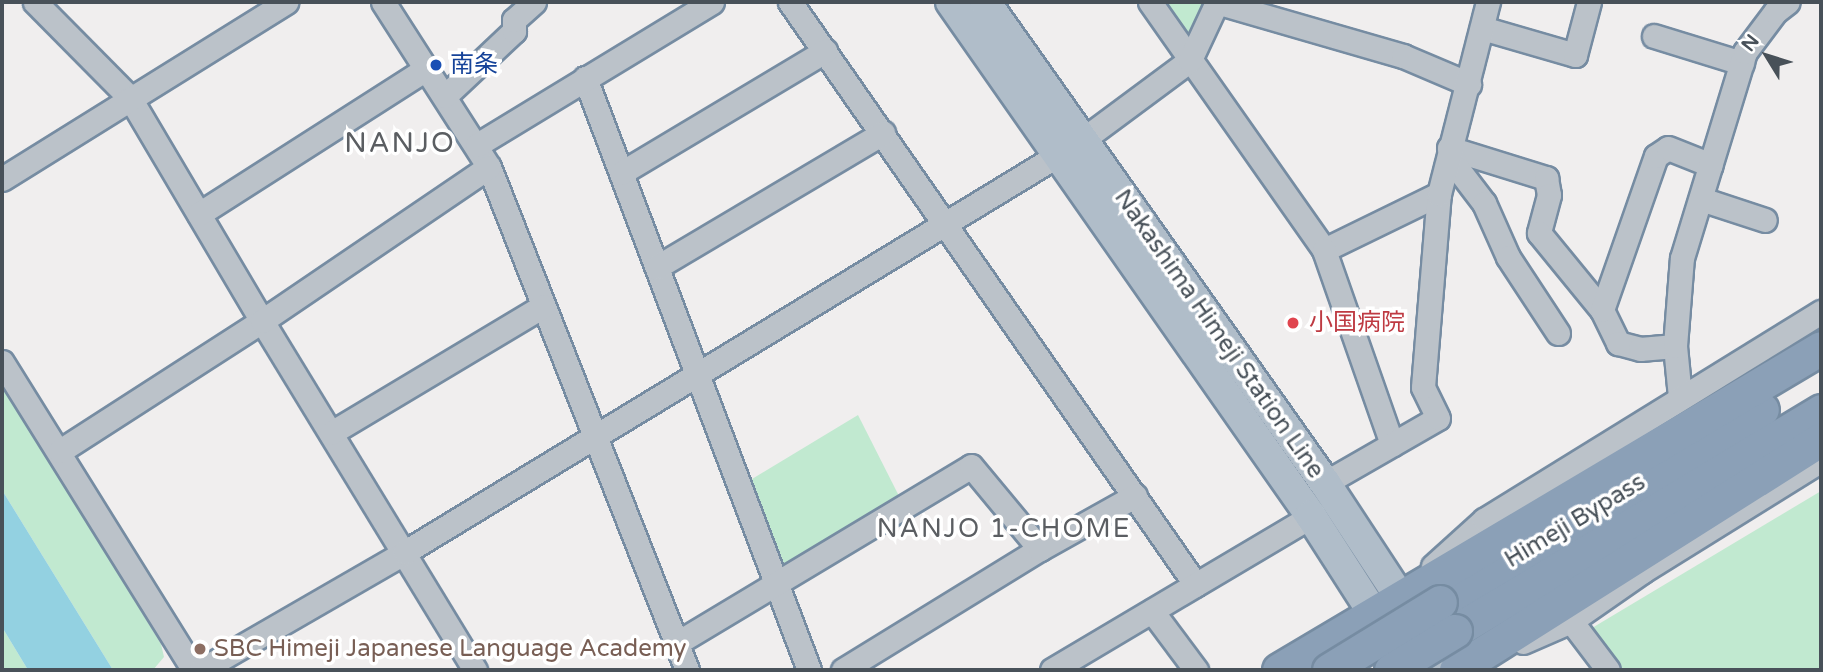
<!DOCTYPE html>
<html>
<head>
<meta charset="utf-8">
<style>
	body { margin:0 }
	#map { position:relative; width:1823px; height:672px; overflow:hidden; background:#f0eeee; font-family:"Varela Round","Noto Sans JP",sans-serif }
	div>[style] { position:absolute }
	.green>* { inset:0; background:#c1e9d0 }
	.water>* { inset:0; background:#93d1e1 }
	.roads { filter:drop-shadow(2px 0 #768ca2) drop-shadow(-2px 0 #768ca2) drop-shadow(0 2px #768ca2) drop-shadow(0 -2px #768ca2) }
	.minor>* { height:23px; margin:-11.5px; padding:0 11.5px; transform-origin:11.5px; border-radius:11.5px; background:#bbc2c9 }
	.major>* { height:30px; margin:-15px; padding:0 15px; transform-origin:15px; border-radius:15px; background:#b0bdc9 }
	.highway>* { height:33px; margin:-16.5px; padding:0 16.5px; transform-origin:16.5px; border-radius:16.5px; background:#8ba0b7 }
	.bridges { filter:drop-shadow(2px 0 #768ca2) drop-shadow(-2px 0 #768ca2) drop-shadow(0 2px #768ca2) drop-shadow(0 -2px #768ca2) }
	.highway-bridge>* { height:33px; margin:-16.5px; padding:0 16.5px; transform-origin:16.5px; border-radius:16.5px; background:#8ba0b7 }
	.dots>* { width:19px; height:19px; translate:-50% -50%; box-sizing:border-box; border:4px solid #fff; border-radius:50% }
	span { translate:-50% -50%; white-space:nowrap; text-align:center; line-height:1.15; -webkit-text-stroke:7px #fff; paint-order:stroke }
	.transit-label { font-size:24px; color:#164399 }
	.left { translate:0 -50%; text-align:left }
	.health-label { font-size:24px; color:#be3a42 }
	.street-label { font-size:24px; color:#485159 }
	.education-label { font-size:24px; color:#785e54 }
	.neighbourhood-label { font-size:26px; color:#5b5e62; letter-spacing:2px }
	.quarter-label { font-size:28px; color:#5b5e62; letter-spacing:2px }
	.frame { position:absolute; inset:0; border:4px solid #485159; pointer-events:none }
	.north { position:absolute; left:1732px; top:21px; width:70px; height:70px; -webkit-text-stroke:5px #fff; paint-order:stroke; rotate:308deg; font-size:19px; font-weight:700; line-height:28px; text-align:center; color:#485159 }
	.north::after { content:''; display:block; margin:auto; width:24px; height:32px; background:#485159; clip-path:polygon(50% 0,100% 100%,50% 72%,0 100%) }
</style>
</head>
<body>
<div id="map">
	<div class="green">
		<i style="clip-path:polygon(1156px 2px,1205px 2px,1192px 37px,1184px 40px)"></i>
		<i style="clip-path:polygon(2px 383px,161px 644px,164px 657px,153px 670px,113px 670px,2px 490px)"></i>
		<i style="clip-path:polygon(858px 415px,900px 498px,787px 568px,776px 565px,749px 489px,752px 479px)"></i>
		<i style="clip-path:polygon(1821px 491px,1821px 670px,1623px 670px,1592px 628px)"></i>
		<i style="clip-path:polygon(2px 627px,28px 670px,2px 670px)"></i>
	</div>
	<div class="water">
		<i style="clip-path:polygon(2px 490px,113px 670px,28px 670px,2px 627px)"></i>
	</div>
	<div class="roads">
		<div class="minor">
			<i style="left:35px;top:2px;width:135px;rotate:45.3deg"></i>
			<i style="left:130px;top:98px;width:259px;rotate:59.4deg"></i>
			<i style="left:262px;top:321px;width:409px;rotate:58.6deg"></i>
			<i style="left:383px;top:2px;width:196px;rotate:57.3deg"></i>
			<i style="left:489px;top:167px;width:541px;rotate:68.51deg"></i>
			<i style="left:790px;top:2px;width:710px;rotate:55.15deg"></i>
			<i style="left:1150px;top:2px;width:303px;rotate:54.9deg"></i>
			<i style="left:1324px;top:250px;width:128px;rotate:-26deg"></i>
			<i style="left:1216px;top:2px;width:195px;rotate:16.1deg"></i>
			<i style="left:1403px;top:56px;width:72px;rotate:23deg"></i>
			<i style="left:1482px;top:28px;width:97px;rotate:16.2deg"></i>
			<i style="left:1575px;top:55px;width:55px;rotate:-75.2deg"></i>
			<i style="left:1654px;top:36px;width:92px;rotate:17.1deg"></i>
			<i style="left:585px;top:78px;width:633px;rotate:69.27deg"></i>
			<i style="left:445px;top:96px;width:95px;rotate:-43.3deg"></i>
			<i style="left:514px;top:31px;width:11px;rotate:-90deg"></i>
			<i style="left:514px;top:20px;width:27px;rotate:-42deg"></i>
			<i style="left:477px;top:145px;width:275px;rotate:-31.3deg"></i>
			<i style="left:1449px;top:148px;width:102px;rotate:17.2deg"></i>
			<i style="left:1546px;top:178px;width:17px;rotate:80deg"></i>
			<i style="left:1549px;top:195px;width:39px;rotate:105deg"></i>
			<i style="left:1539px;top:233px;width:99px;rotate:50.7deg"></i>
			<i style="left:1602px;top:310px;width:37px;rotate:64deg"></i>
			<i style="left:1618px;top:343px;width:23px;rotate:15deg"></i>
			<i style="left:1640px;top:349px;width:35px;rotate:-5deg"></i>
			<i style="left:1449px;top:148px;width:23px;rotate:67deg"></i>
			<i style="left:1458px;top:169px;width:43px;rotate:52.6deg"></i>
			<i style="left:1484px;top:203px;width:59px;rotate:66deg"></i>
			<i style="left:1508px;top:257px;width:91px;rotate:56.7deg"></i>
			<i style="left:621px;top:173px;width:238px;rotate:-30.9deg"></i>
			<i style="left:2px;top:179px;width:335px;rotate:-31.9deg"></i>
			<i style="left:1701px;top:199px;width:67px;rotate:18.2deg"></i>
			<i style="left:199px;top:214px;width:271px;rotate:-32.6deg"></i>
			<i style="left:1324px;top:250px;width:206px;rotate:70.7deg"></i>
			<i style="left:657px;top:267px;width:263px;rotate:-30.7deg"></i>
			<i style="left:1602px;top:310px;width:163px;rotate:-70.7deg"></i>
			<i style="left:1656px;top:156px;width:14px;rotate:-34deg"></i>
			<i style="left:1668px;top:148px;width:46px;rotate:21.6deg"></i>
			<i style="left:2px;top:362px;width:363px;rotate:58.1deg"></i>
			<i style="left:1680px;top:397px;width:51px;rotate:-95.6deg"></i>
			<i style="left:1675px;top:346px;width:88px;rotate:-85.5deg"></i>
			<i style="left:1682px;top:258px;width:215px;rotate:-73deg"></i>
			<i style="left:1745px;top:52px;width:50px;rotate:-53.1deg"></i>
			<i style="left:1775px;top:12px;width:16px;rotate:-38deg"></i>
			<i style="left:331px;top:433px;width:247px;rotate:-30.9deg"></i>
			<i style="left:60px;top:451px;width:240px;rotate:-32.8deg"></i>
			<i style="left:262px;top:321px;width:274px;rotate:-34.2deg"></i>
			<i style="left:1325px;top:483px;width:130px;rotate:-29.9deg"></i>
			<i style="left:1438px;top:418px;width:34px;rotate:-116deg"></i>
			<i style="left:1423px;top:387px;width:194px;rotate:-85.3deg"></i>
			<i style="left:1439px;top:194px;width:198px;rotate:-75.7deg"></i>
			<i style="left:1433px;top:566px;width:69px;rotate:-42deg"></i>
			<i style="left:1484px;top:520px;width:396px;rotate:-31.7deg"></i>
			<i style="left:1152px;top:611px;width:74px;rotate:53.3deg"></i>
			<i style="left:1571px;top:621px;width:61px;rotate:52.9deg"></i>
			<i style="left:1523px;top:642px;width:52px;rotate:-23.6deg"></i>
			<i style="left:1571px;top:621px;width:88px;rotate:-34.8deg"></i>
			<i style="left:1643px;top:571px;width:210px;rotate:-31.9deg"></i>
			<i style="left:677px;top:643px;width:343px;rotate:-31deg"></i>
			<i style="left:971px;top:466px;width:108px;rotate:50.3deg"></i>
			<i style="left:201px;top:670px;width:236px;rotate:-30deg"></i>
			<i style="left:405px;top:552px;width:791px;rotate:-31.3deg"></i>
			<i style="left:1081px;top:141px;width:136px;rotate:-36.6deg"></i>
			<i style="left:1190px;top:60px;width:64px;rotate:-65deg"></i>
			<i style="left:843px;top:670px;width:231px;rotate:-31.6deg"></i>
			<i style="left:1040px;top:549px;width:109px;rotate:-29.2deg"></i>
			<i style="left:1052px;top:670px;width:301px;rotate:-30.7deg"></i>
		</div>
		<div class="major">
			<i style="left:951px;top:2px;width:628px;rotate:54.99deg"></i>
			<i style="left:1311px;top:516px;width:139px;rotate:57.3deg"></i>
			<i style="left:985px;top:2px;width:589px;rotate:54.75deg"></i>
			<i style="left:1325px;top:483px;width:224px;rotate:56.7deg"></i>
		</div>
		<div class="highway">
			<i style="left:1440px;top:602px;width:375px;rotate:-30.9deg"></i>
			<i style="left:1455px;top:631px;width:427px;rotate:-31deg"></i>
			<i style="left:1279px;top:670px;width:630px;rotate:-30.71deg"></i>
			<i style="left:1456px;top:670px;width:432px;rotate:-32.3deg"></i>
		</div>
	</div>
	<div class="bridges">
		<div class="highway-bridge">
			<i style="left:1329px;top:670px;width:130px;rotate:-31.5deg"></i>
			<i style="left:1391px;top:670px;width:75px;rotate:-31.4deg"></i>
		</div>
	</div>
	<div class="dots">
		<i style="left:436px;top:65px;background:#1a4fb4"></i>
		<i style="left:1293px;top:323px;background:#e0444e"></i>
		<i style="left:200px;top:649px;background:#8d6e63"></i>
	</div>
	<div class="transit-label">
		<span class="left" style="left:450px;top:65px">南条</span>
	</div>
	<div class="health-label">
		<span class="left" style="left:1309px;top:323px">小国病院</span>
	</div>
	<div class="street-label">
		<span style="left:1219px;top:334px;rotate:55deg">Nakashima Himeji Station Line</span>
		<span style="left:1575px;top:521px;rotate:-31deg">Himeji Bypass</span>
	</div>
	<div class="education-label">
		<span class="left" style="left:214px;top:649px">SBC Himeji Japanese Language Academy</span>
	</div>
	<div class="neighbourhood-label">
		<span style="left:1004px;top:529px">NANJO 1-CHOME</span>
	</div>
	<div class="quarter-label">
		<span style="left:400px;top:143px">NANJO</span>
	</div>
	<div class="frame"></div>
	<div class="north">N</div>
</div>
</body>
</html>
